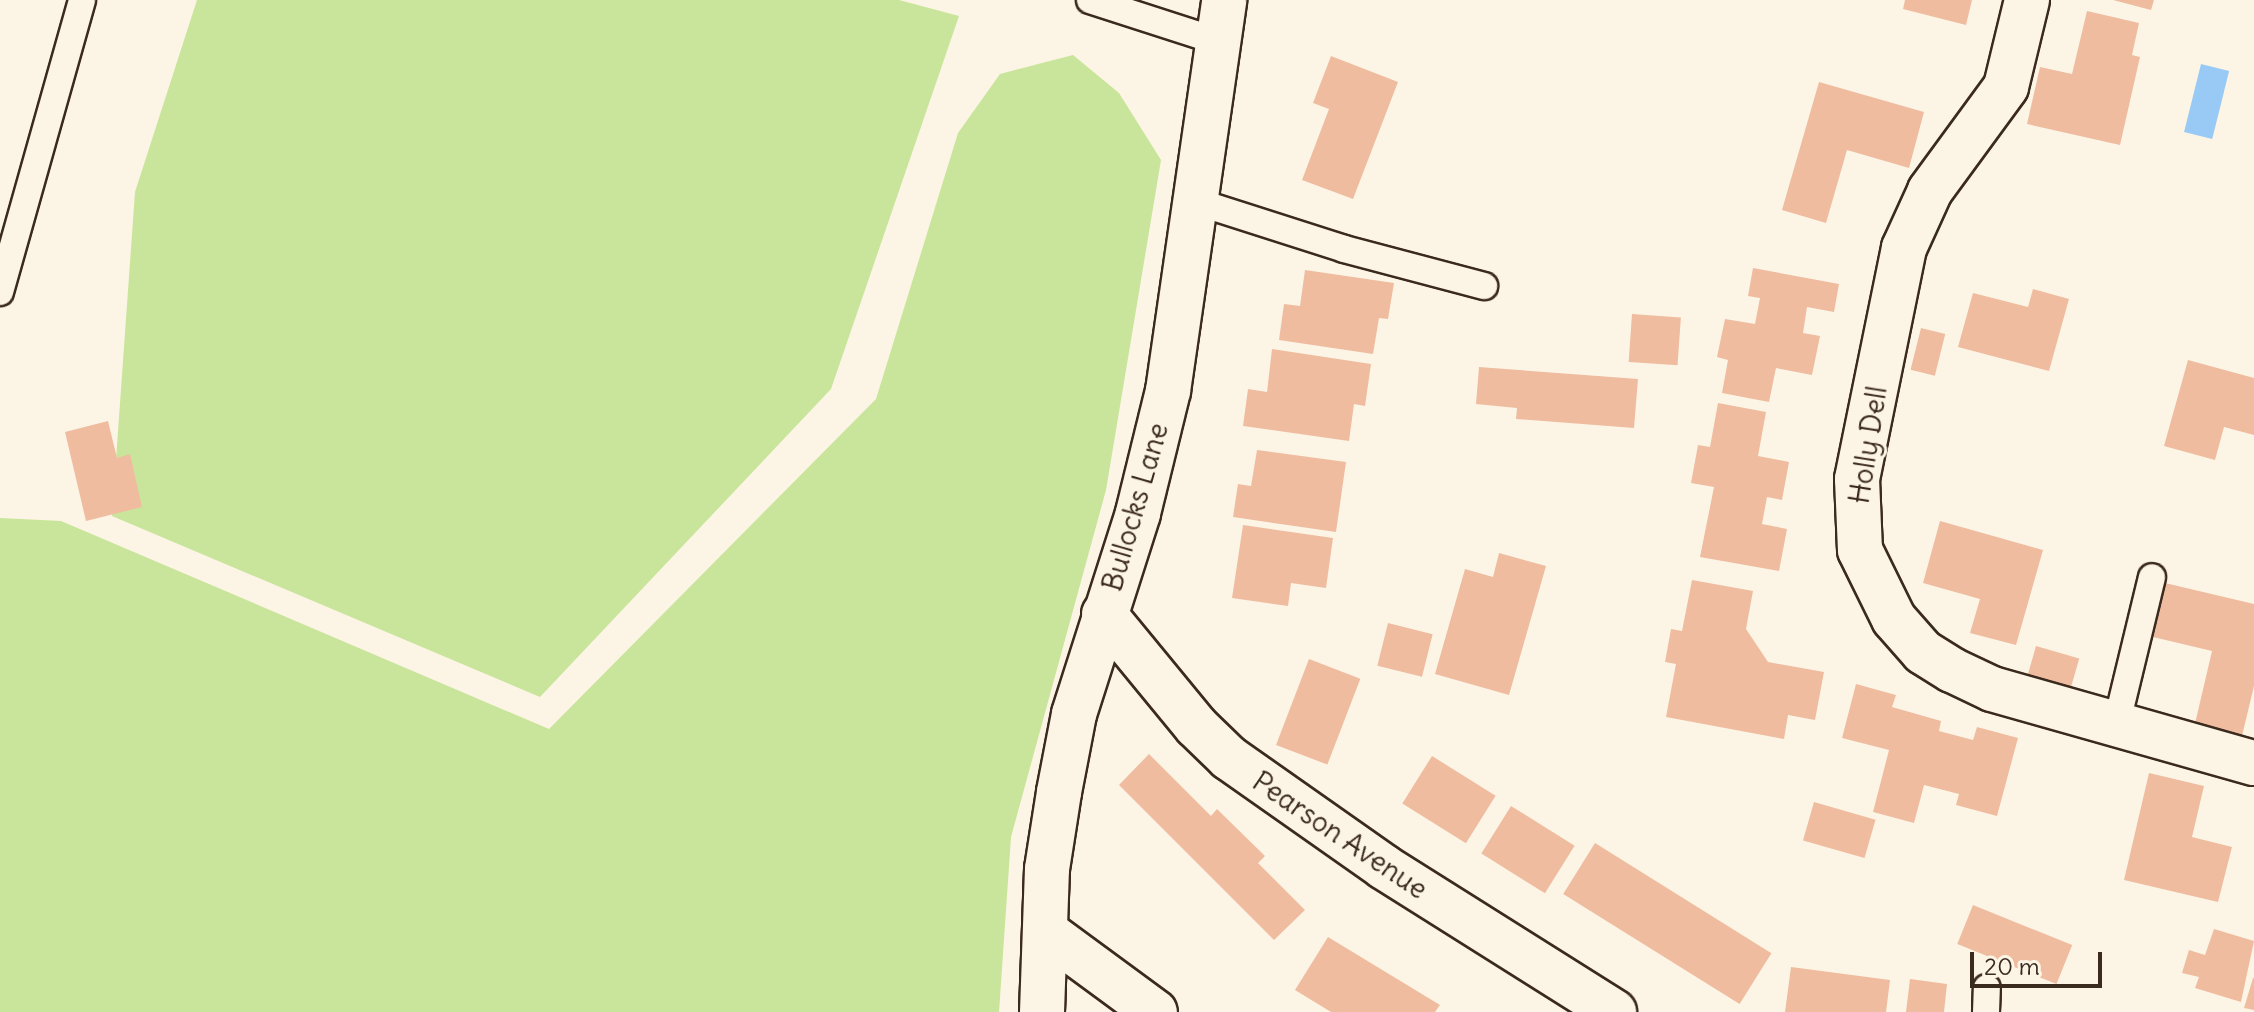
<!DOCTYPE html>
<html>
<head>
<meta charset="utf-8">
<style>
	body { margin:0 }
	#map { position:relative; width:2254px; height:1012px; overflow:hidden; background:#fcf5e5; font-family:Delius,sans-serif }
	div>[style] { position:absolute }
	.green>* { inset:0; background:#c9e49b }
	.water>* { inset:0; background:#99caf6; transform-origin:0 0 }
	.building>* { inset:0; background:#efbca0; transform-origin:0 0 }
	.roads { filter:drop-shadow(2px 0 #3b2a1e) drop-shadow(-2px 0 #3b2a1e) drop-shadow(0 2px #3b2a1e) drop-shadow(0 -2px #3b2a1e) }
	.lane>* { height:26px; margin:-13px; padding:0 13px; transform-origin:13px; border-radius:13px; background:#fcf5e5 }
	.street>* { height:44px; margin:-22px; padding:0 22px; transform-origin:22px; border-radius:22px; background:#fcf5e5 }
	.secondary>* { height:44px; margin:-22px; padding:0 22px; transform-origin:22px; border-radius:22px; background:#fcf5e5 }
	span { translate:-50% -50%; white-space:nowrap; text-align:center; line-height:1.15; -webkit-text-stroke:6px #fcf5e5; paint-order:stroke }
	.street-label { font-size:28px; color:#3b2a1e }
	.scale { position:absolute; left:1970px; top:952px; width:132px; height:36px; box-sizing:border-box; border:4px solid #3b2a1e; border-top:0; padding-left:10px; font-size:24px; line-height:28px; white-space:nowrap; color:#3b2a1e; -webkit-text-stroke:6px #fcf5e5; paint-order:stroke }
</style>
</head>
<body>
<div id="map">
	<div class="green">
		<i style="clip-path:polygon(197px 0,899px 0,959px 16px,831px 389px,540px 697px,112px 516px,135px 192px)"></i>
		<i style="clip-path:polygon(1073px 55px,1119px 93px,1161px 160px,1106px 490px,1011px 837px,999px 1012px,0 1012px,0 518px,61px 521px,549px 729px,876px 399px,958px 133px,1000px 74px)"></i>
	</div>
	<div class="water">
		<i style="left:2201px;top:64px;width:29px;height:70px;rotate:14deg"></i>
	</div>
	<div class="building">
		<i style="clip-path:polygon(1905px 0,1972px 0,1966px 25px,1903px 9px)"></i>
		<i style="clip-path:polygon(2113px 0,2154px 0,2151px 10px)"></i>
		<i style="clip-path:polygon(2087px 11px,2139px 23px,2132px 55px,2140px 57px,2120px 145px,2027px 124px,2040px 67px,2072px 74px)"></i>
		<i style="clip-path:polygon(1331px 56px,1398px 82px,1353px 199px,1302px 180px,1329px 109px,1313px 103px)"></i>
		<i style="clip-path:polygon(1819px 82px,1924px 112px,1909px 168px,1847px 150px,1826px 223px,1782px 210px)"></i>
		<i style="clip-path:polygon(1753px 268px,1839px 284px,1834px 312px,1807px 307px,1803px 333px,1820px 336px,1812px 375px,1776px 368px,1769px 402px,1722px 393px,1728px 360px,1717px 357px,1725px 319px,1755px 324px,1760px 298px,1748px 296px)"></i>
		<i style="clip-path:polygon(1305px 270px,1394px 283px,1388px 319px,1379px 318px,1373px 354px,1279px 340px,1284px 304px,1300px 306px)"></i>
		<i style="clip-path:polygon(2033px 289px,2069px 299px,2049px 371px,1958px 347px,1973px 293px,2028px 307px)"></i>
		<i style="left:1632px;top:314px;width:49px;height:48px;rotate:4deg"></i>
		<i style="left:1921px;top:328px;width:25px;height:43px;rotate:14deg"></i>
		<i style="clip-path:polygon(1272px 349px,1371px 364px,1365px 406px,1354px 404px,1349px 441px,1243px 426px,1248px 389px,1267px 392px)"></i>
		<i style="clip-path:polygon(2188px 360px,2254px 378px,2254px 435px,2224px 427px,2215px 460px,2164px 446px)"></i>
		<i style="clip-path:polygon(1479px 367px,1638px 379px,1634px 428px,1516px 419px,1517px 408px,1476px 404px)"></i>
		<i style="clip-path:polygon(1718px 403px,1766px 412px,1758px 456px,1789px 462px,1782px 500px,1767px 497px,1762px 524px,1787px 529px,1779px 571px,1700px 557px,1714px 487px,1691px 483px,1698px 445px,1710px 447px)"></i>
		<i style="clip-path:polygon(108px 421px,117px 458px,130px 454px,142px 507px,86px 521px,65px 432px)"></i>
		<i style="clip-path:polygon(1257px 450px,1346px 462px,1336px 532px,1233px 517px,1238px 484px,1251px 486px)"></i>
		<i style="clip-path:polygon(1940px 521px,2043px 550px,2016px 645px,1970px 633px,1980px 599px,1923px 583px)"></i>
		<i style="clip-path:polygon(1243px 525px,1333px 538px,1326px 588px,1291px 583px,1288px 606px,1232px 598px)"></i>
		<i style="clip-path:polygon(1499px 553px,1546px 566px,1509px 695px,1435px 674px,1465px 569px,1493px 577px)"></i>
		<i style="clip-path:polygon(1692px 580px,1753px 591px,1746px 629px,1768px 662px,1824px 672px,1815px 720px,1788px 715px,1784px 739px,1666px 717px,1676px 664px,1665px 662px,1671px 629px,1682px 631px)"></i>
		<i style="clip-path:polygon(2165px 583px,2254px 604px,2254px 686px,2241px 740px,2194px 728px,2212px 651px,2153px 637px)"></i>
		<i style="left:1388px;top:623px;width:46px;height:44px;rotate:14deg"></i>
		<i style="left:2036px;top:646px;width:45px;height:41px;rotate:16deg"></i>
		<i style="left:1309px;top:659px;width:55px;height:92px;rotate:21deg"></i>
		<i style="clip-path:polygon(1856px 684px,1896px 695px,1892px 707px,1941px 721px,1939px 731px,1973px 740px,1977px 727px,2018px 738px,1997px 816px,1956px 805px,1959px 794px,1924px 785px,1914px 823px,1873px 812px,1889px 750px,1842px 738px)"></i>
		<i style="clip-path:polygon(1149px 754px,1211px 816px,1217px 809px,1265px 856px,1258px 863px,1305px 910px,1274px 940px,1119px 785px)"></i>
		<i style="left:1432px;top:756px;width:75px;height:56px;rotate:32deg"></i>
		<i style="clip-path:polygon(2149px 773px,2204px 786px,2192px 837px,2232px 847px,2218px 902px,2124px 880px)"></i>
		<i style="left:1814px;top:802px;width:64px;height:40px;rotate:16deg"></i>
		<i style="left:1511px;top:806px;width:75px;height:56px;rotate:32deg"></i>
		<i style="left:1595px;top:843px;width:208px;height:60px;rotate:32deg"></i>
		<i style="left:1973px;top:905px;width:107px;height:42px;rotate:22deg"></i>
		<i style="clip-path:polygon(2214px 929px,2254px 941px,2241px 1002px,2195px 988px,2199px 977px,2182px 973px,2189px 950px,2205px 955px)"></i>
		<i style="clip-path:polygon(1328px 937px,1440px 1005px,1435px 1012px,1331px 1012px,1295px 990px)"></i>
		<i style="clip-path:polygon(1791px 967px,1890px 980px,1886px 1012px,1785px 1012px)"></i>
		<i style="clip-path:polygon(2253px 978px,2254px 978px,2254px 1010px,2244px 1008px)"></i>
		<i style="clip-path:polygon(1910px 979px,1947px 984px,1944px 1012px,1906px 1012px)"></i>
	</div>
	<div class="roads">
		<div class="lane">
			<i style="left:1090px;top:0;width:133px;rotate:17.9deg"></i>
			<i style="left:1198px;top:202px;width:153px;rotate:17.8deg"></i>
			<i style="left:1344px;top:249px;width:145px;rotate:14.8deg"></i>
			<i style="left:0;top:292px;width:303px;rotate:-74.3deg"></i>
			<i style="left:2116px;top:726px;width:153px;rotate:-76.4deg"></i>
			<i style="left:1986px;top:1012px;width:24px;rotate:-88deg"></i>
		</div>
		<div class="street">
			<i style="left:2027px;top:0;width:89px;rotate:103.6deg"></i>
			<i style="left:2006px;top:87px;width:129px;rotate:126.2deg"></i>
			<i style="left:1930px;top:191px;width:63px;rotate:114.5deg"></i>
			<i style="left:1904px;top:248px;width:236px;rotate:101.5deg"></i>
			<i style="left:1857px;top:479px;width:71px;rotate:87.6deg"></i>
			<i style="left:1860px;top:550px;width:77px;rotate:63.8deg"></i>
			<i style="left:1894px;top:619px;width:44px;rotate:48.7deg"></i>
			<i style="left:1923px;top:652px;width:34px;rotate:32deg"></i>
			<i style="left:1952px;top:670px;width:44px;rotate:25.4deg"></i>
			<i style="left:1992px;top:689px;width:272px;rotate:15.8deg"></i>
			<i style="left:1104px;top:614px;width:145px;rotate:50.6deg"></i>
			<i style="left:1196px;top:726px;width:46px;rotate:44.1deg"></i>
			<i style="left:1229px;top:758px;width:189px;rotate:35.1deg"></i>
			<i style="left:1384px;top:867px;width:272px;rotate:32.2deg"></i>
			<i style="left:1046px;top:932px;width:135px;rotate:36.3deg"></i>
		</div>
		<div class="secondary">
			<i style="left:1042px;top:1012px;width:143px;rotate:-88deg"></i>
			<i style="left:1047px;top:869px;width:78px;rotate:-81.1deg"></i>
			<i style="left:1059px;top:792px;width:79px;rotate:-79.1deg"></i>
			<i style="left:1074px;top:714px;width:211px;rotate:-72.3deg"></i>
			<i style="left:1138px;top:513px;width:126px;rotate:-76.2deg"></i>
			<i style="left:1168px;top:391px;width:395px;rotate:-81.8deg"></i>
		</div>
	</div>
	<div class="street-label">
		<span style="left:1868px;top:445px;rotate:-81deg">Holly Dell</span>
		<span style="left:1135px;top:507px;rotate:-74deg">Bullocks Lane</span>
		<span style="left:1340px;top:835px;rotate:34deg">Pearson Avenue</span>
	</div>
	<div class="scale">20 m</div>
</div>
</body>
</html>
